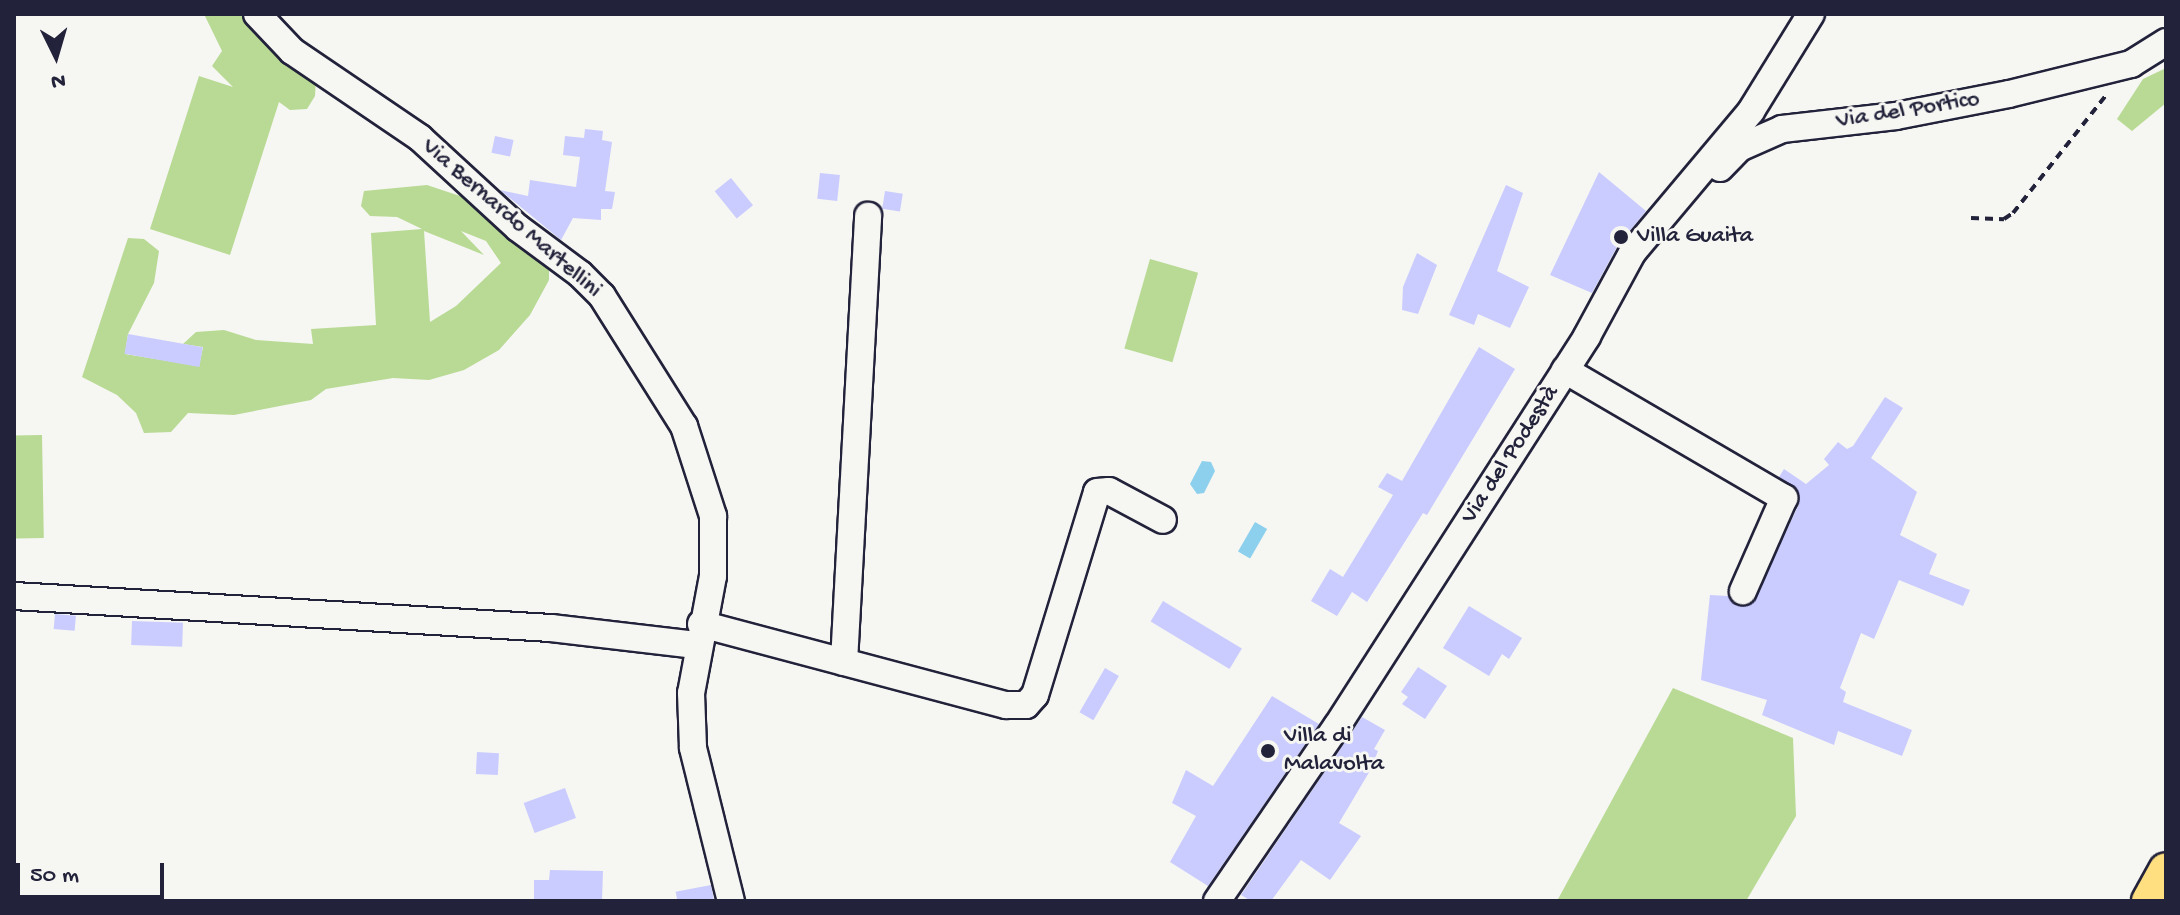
<!DOCTYPE html>
<html>
<head>
<meta charset="utf-8">
<style>
	body { margin:0 }
	#map { position:relative; width:2180px; height:915px; overflow:hidden; background:#f6f6f2; font-family:"Gochi Hand",sans-serif }
	div>[style] { position:absolute }
	.green>* { inset:0; background:#b8da94; transform-origin:0 0 }
	.water>* { inset:0; background:#8cd0ed; transform-origin:0 0 }
	.building>* { inset:0; background:#caccff; transform-origin:0 0 }
	.path>* { height:4px; margin-top:-2px; transform-origin:0; background:repeating-linear-gradient(90deg,#22223b 0 8px,transparent 0 14px) }
	.roads { filter:drop-shadow(2px 0 #22223b) drop-shadow(-2px 0 #22223b) drop-shadow(0 2px #22223b) drop-shadow(0 -2px #22223b) }
	.minor>* { height:26px; margin:-13px; padding:0 13px; transform-origin:13px; border-radius:13px; background:#f6f6f2 }
	.major>* { height:34px; margin:-17px; padding:0 17px; transform-origin:17px; border-radius:17px; background:#ffdf80 }
	.dots>* { width:22px; height:22px; translate:-50% -50%; box-sizing:border-box; border:4px solid #f6f6f2; border-radius:50% }
	span { translate:-50% -50%; white-space:nowrap; text-align:center; line-height:1.15; -webkit-text-stroke:6px #f6f6f2; paint-order:stroke }
	.street-label { font-size:24px; color:#22223b }
	.poi-label { font-size:24px; color:#22223b }
	.left { translate:0 -50%; text-align:left }
	.frame { position:absolute; inset:0; border:16px solid #22223b; pointer-events:none }
	.north { position:absolute; left:16px; top:16px; width:80px; height:80px; -webkit-text-stroke:6px #f6f6f2; paint-order:stroke; rotate:175deg; font-size:22px; font-weight:700; line-height:32px; text-align:center; color:#22223b }
	.north::after { content:''; display:block; margin:auto; width:28px; height:36px; background:#22223b; clip-path:polygon(50% 0,100% 100%,50% 72%,0 100%) }
	.scale { position:absolute; left:16px; top:863px; width:148px; height:36px; box-sizing:border-box; border:4px solid #22223b; border-top:0; padding-left:10px; font-size:24px; line-height:28px; white-space:nowrap; color:#22223b; -webkit-text-stroke:6px #f6f6f2; paint-order:stroke }
</style>
</head>
<body>
<div id="map">
	<div class="green">
		<i style="clip-path:polygon(204px 14px,248px 14px,316px 78px,315px 96px,307px 109px,290px 110px,279px 102px,230px 255px,150px 229px,199px 76px,233px 87px,212px 66px,222px 51px)"></i>
		<i style="clip-path:polygon(2166px 68px,2166px 103px,2132px 131px,2117px 119px,2143px 79px)"></i>
		<i style="clip-path:polygon(evenodd,427px 185px,469px 199px,549px 265px,549px 280px,530px 315px,499px 350px,464px 370px,429px 380px,393px 378px,326px 389px,311px 400px,234px 415px,188px 413px,171px 432px,144px 433px,136px 413px,117px 395px,82px 377px,128px 238px,144px 239px,159px 251px,154px 283px,128px 334px,125px 354px,199px 366px,203px 347px,183px 344px,196px 332px,224px 330px,256px 340px,313px 344px,311px 329px,376px 325px,371px 233px,422px 229px,397px 217px,370px 216px,361px 206px,364px 191px,427px 185px,424px 231px,484px 255px,461px 231px,486px 241px,501px 263px,456px 306px,430px 322px,424px 231px)"></i>
		<i style="left:1150px;top:259px;width:50px;height:93px;rotate:16deg"></i>
		<i style="left:42px;top:435px;width:103px;height:28px;rotate:89deg"></i>
		<i style="clip-path:polygon(1673px 688px,1793px 738px,1796px 816px,1746px 901px,1557px 901px)"></i>
	</div>
	<div class="water">
		<i style="clip-path:polygon(1202px 461px,1211px 462px,1215px 471px,1204px 493px,1197px 494px,1190px 484px)"></i>
		<i style="left:1255px;top:522px;width:14px;height:34px;rotate:30deg"></i>
	</div>
	<div class="building">
		<i style="clip-path:polygon(585px 129px,603px 131px,602px 140px,612px 142px,605px 191px,615px 192px,612px 209px,601px 209px,601px 220px,573px 218px,561px 240px,500px 190px,528px 196px,530px 180px,576px 187px,580px 157px,563px 155px,565px 136px,584px 138px)"></i>
		<i style="left:495px;top:136px;width:19px;height:17px;rotate:12deg"></i>
		<i style="clip-path:polygon(1599px 172px,1646px 211px,1618px 245px,1592px 293px,1550px 275px)"></i>
		<i style="left:820px;top:173px;width:20px;height:26px;rotate:6deg"></i>
		<i style="left:731px;top:178px;width:35px;height:21px;rotate:51deg"></i>
		<i style="clip-path:polygon(1506px 185px,1523px 193px,1497px 271px,1529px 287px,1510px 328px,1478px 314px,1474px 325px,1449px 315px)"></i>
		<i style="left:885px;top:191px;width:18px;height:18px;rotate:9deg"></i>
		<i style="clip-path:polygon(1417px 253px,1437px 265px,1418px 314px,1402px 310px,1403px 287px)"></i>
		<i style="left:128px;top:334px;width:76px;height:20px;rotate:10deg"></i>
		<i style="clip-path:polygon(1479px 347px,1515px 369px,1427px 515px,1423px 513px,1367px 602px,1352px 592px,1337px 616px,1311px 601px,1330px 569px,1343px 577px,1393px 495px,1378px 487px,1387px 473px,1402px 481px)"></i>
		<i style="clip-path:polygon(1885px 397px,1903px 408px,1871px 458px,1917px 492px,1900px 535px,1937px 554px,1929px 574px,1970px 590px,1963px 606px,1899px 580px,1874px 639px,1861px 633px,1840px 688px,1846px 692px,1843px 702px,1912px 730px,1902px 756px,1838px 731px,1834px 745px,1762px 715px,1767px 700px,1701px 680px,1710px 595px,1728px 596px,1737px 606px,1753px 603px,1799px 504px,1797px 489px,1779px 477px,1784px 469px,1806px 484px,1829px 465px,1824px 459px,1838px 442px,1847px 449px,1853px 446px)"></i>
		<i style="left:1163px;top:601px;width:92px;height:24px;rotate:31deg"></i>
		<i style="clip-path:polygon(1469px 606px,1522px 638px,1509px 659px,1502px 654px,1489px 676px,1443px 648px)"></i>
		<i style="left:55px;top:614px;width:21px;height:15px;rotate:5deg"></i>
		<i style="left:132px;top:621px;width:51px;height:24px;rotate:2deg"></i>
		<i style="clip-path:polygon(1418px 667px,1447px 686px,1425px 719px,1402px 704px,1408px 697px,1401px 692px)"></i>
		<i style="left:1105px;top:668px;width:16px;height:51px;rotate:30deg"></i>
		<i style="clip-path:polygon(1272px 696px,1319px 724px,1208px 886px,1170px 862px,1196px 816px,1172px 803px,1186px 770px,1213px 786px)"></i>
		<i style="clip-path:polygon(1362px 717px,1385px 730px,1374px 749px,1378px 751px,1371px 769px,1339px 823px,1361px 836px,1330px 880px,1301px 860px,1271px 901px,1251px 901px,1241px 895px)"></i>
		<i style="left:477px;top:752px;width:22px;height:22px;rotate:3deg"></i>
		<i style="left:565px;top:788px;width:32px;height:44px;rotate:70deg"></i>
		<i style="clip-path:polygon(550px 870px,603px 871px,602px 901px,534px 901px,534px 880px,549px 880px)"></i>
		<i style="left:711px;top:885px;width:16px;height:36px;rotate:79deg"></i>
	</div>
	<div class="path">
		<i style="left:1971px;top:218px;width:33px;rotate:2deg"></i>
		<i style="left:2004px;top:219px;width:11px;rotate:-34deg"></i>
		<i style="left:2013px;top:213px;width:152px;rotate:-51.7deg"></i>
	</div>
	<div class="roads">
		<div class="minor">
			<i style="left:257px;top:14px;width:51px;rotate:46.6deg"></i>
			<i style="left:292px;top:51px;width:155px;rotate:34.2deg"></i>
			<i style="left:420px;top:138px;width:133px;rotate:42.6deg"></i>
			<i style="left:518px;top:228px;width:77px;rotate:36.6deg"></i>
			<i style="left:580px;top:274px;width:31px;rotate:45deg"></i>
			<i style="left:602px;top:296px;width:154px;rotate:57.8deg"></i>
			<i style="left:684px;top:426px;width:95px;rotate:72.1deg"></i>
			<i style="left:713px;top:516px;width:60px;rotate:90deg"></i>
			<i style="left:713px;top:576px;width:119px;rotate:100.6deg"></i>
			<i style="left:691px;top:693px;width:55px;rotate:87.9deg"></i>
			<i style="left:693px;top:748px;width:158px;rotate:76.1deg"></i>
			<i style="left:1720px;top:168px;width:28px;rotate:-46deg"></i>
			<i style="left:1739px;top:148px;width:47px;rotate:-23.8deg"></i>
			<i style="left:1782px;top:129px;width:115px;rotate:-6.5deg"></i>
			<i style="left:1896px;top:116px;width:115px;rotate:-11deg"></i>
			<i style="left:2009px;top:94px;width:126px;rotate:-13.8deg"></i>
			<i style="left:2131px;top:64px;width:41px;rotate:-32.2deg"></i>
			<i style="left:1565px;top:370px;width:254px;rotate:30.3deg"></i>
			<i style="left:1784px;top:498px;width:102px;rotate:113.8deg"></i>
			<i style="left:14px;top:596px;width:538px;rotate:3.41deg"></i>
			<i style="left:551px;top:628px;width:146px;rotate:6.7deg"></i>
			<i style="left:701px;top:624px;width:316px;rotate:14.9deg"></i>
			<i style="left:1006px;top:705px;width:20px"></i>
			<i style="left:1026px;top:705px;width:13px;rotate:-48deg"></i>
			<i style="left:1035px;top:695px;width:212px;rotate:-73deg"></i>
			<i style="left:1097px;top:492px;width:12px;rotate:-5deg"></i>
			<i style="left:1109px;top:491px;width:61px;rotate:28.2deg"></i>
			<i style="left:844px;top:662px;width:447px;rotate:-86.9deg"></i>
			<i style="left:1217px;top:901px;width:212px;rotate:-55.6deg"></i>
			<i style="left:1337px;top:726px;width:463px;rotate:-57.3deg"></i>
			<i style="left:1587px;top:336px;width:94px;rotate:-61.5deg"></i>
			<i style="left:1632px;top:253px;width:185px;rotate:-50deg"></i>
			<i style="left:1751px;top:111px;width:114px;rotate:-58.3deg"></i>
		</div>
		<div class="major">
			<i style="left:2149px;top:901px;width:35px;rotate:-61deg"></i>
		</div>
	</div>
	<div class="dots">
		<i style="left:1621px;top:237px;background:#22223b"></i>
		<i style="left:1268px;top:751px;background:#22223b"></i>
	</div>
	<div class="street-label">
		<span style="left:1908px;top:111px;rotate:-9deg">Via del Portico</span>
		<span style="left:511px;top:219px;rotate:41deg">Via Bernardo Martellini</span>
		<span style="left:1511px;top:455px;rotate:-57deg">Via del Podestà</span>
	</div>
	<div class="poi-label">
		<span class="left" style="left:1637px;top:237px">Villa Guaita</span>
		<span class="left" style="left:1284px;top:751px">Villa di<br>Malavolta</span>
	</div>
	<div class="frame"></div>
	<div class="north">N</div>
	<div class="scale">50 m</div>
</div>
</body>
</html>
